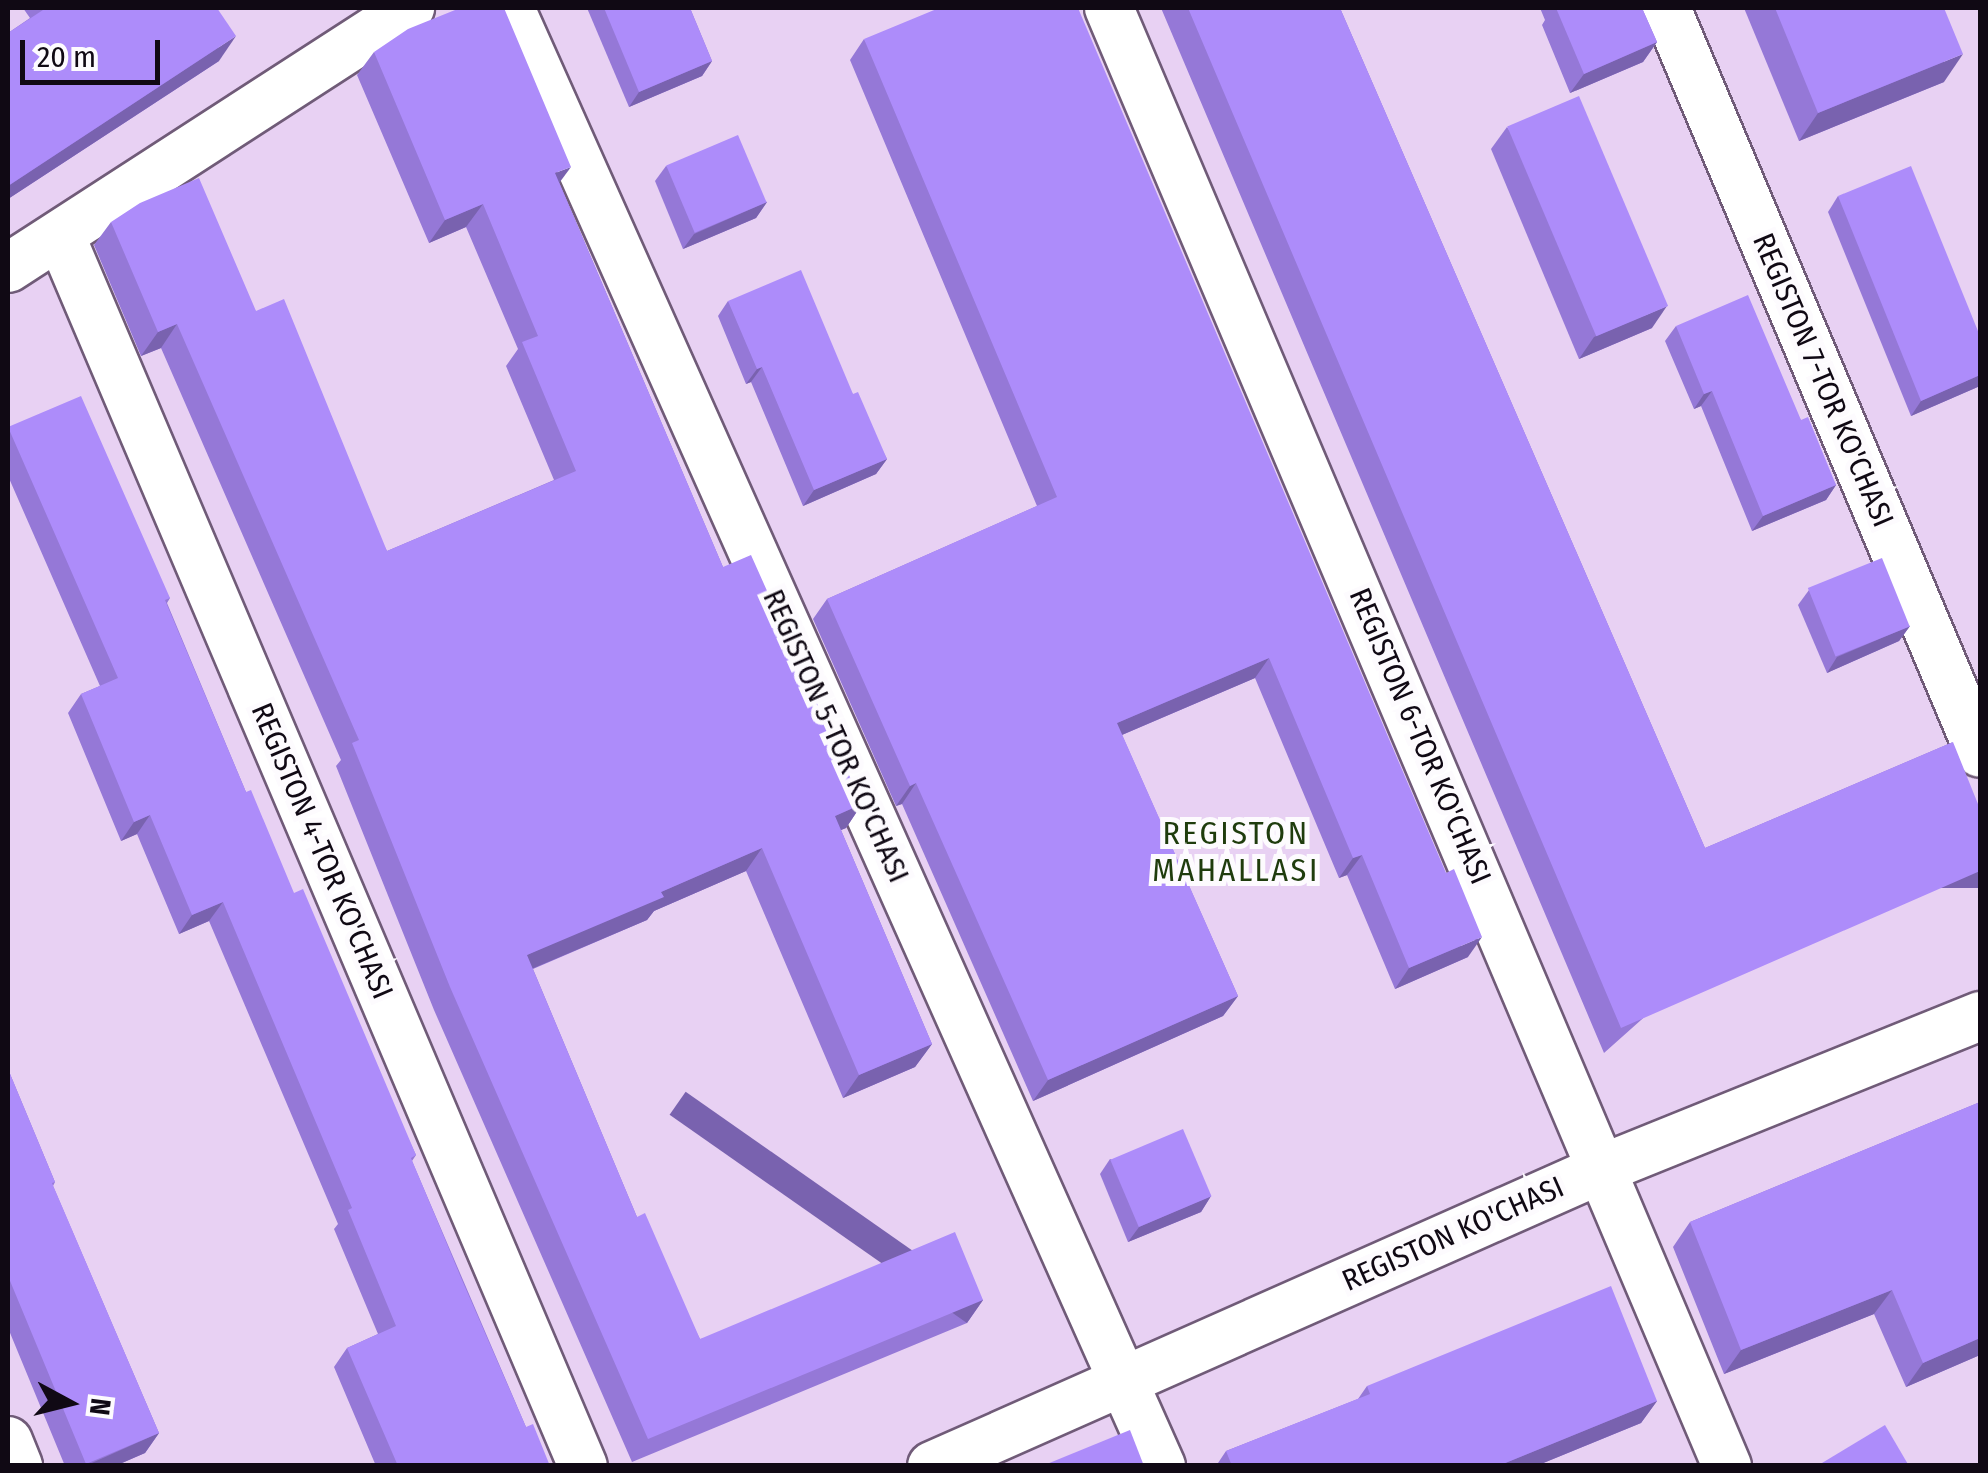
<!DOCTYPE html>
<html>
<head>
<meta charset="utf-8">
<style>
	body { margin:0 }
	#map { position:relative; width:1988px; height:1473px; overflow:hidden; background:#e8d1f3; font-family:"Fira Sans Condensed",sans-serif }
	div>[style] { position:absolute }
	.roads { filter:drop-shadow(2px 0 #705b78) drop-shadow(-2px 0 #705b78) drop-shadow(0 2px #705b78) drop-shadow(0 -2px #705b78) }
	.minor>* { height:48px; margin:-24px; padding:0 24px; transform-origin:24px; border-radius:24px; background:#fff }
	.wall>* { inset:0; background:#9578d7 }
	.shaded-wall>* { inset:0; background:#7962af; transform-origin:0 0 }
	.building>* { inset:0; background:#ad8cfa; transform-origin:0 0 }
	span { translate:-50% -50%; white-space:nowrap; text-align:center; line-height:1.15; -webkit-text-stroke:10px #fdfbfe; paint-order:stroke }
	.street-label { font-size:30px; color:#100914 }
	.neighbourhood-label { font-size:32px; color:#1f3c0d; letter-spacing:2.5px }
	.frame { position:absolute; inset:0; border:10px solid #100914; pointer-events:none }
	.north { position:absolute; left:20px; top:1353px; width:100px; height:100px; -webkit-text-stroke:8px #fdfbfe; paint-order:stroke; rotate:97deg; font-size:28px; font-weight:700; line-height:40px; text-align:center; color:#100914 }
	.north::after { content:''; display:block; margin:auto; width:35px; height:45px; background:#100914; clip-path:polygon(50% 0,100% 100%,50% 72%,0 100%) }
	.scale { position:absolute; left:20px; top:40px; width:140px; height:45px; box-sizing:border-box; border:5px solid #100914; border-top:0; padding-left:12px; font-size:30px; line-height:35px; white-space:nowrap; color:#100914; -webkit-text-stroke:8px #fdfbfe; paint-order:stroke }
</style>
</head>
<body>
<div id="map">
	<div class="roads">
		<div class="minor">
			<i style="left:510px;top:8px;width:1597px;rotate:65.94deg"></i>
			<i style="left:1109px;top:8px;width:1584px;rotate:67.03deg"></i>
			<i style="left:1666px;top:8px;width:808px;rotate:67.15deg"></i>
			<i style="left:61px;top:237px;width:1335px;rotate:66.99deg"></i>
			<i style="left:8px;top:268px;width:479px;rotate:-32.9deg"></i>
			<i style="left:8px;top:1441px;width:27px;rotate:68deg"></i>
			<i style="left:932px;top:1466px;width:735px;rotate:-23.92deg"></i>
			<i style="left:1604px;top:1168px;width:406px;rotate:-22deg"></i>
		</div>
	</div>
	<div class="wall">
		<i style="clip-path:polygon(23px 8px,217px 8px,219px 61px,8px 199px,8px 33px,30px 18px)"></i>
		<i style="clip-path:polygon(587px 8px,690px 8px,712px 61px,702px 76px,629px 107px)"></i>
		<i style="clip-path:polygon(1161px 8px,1340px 8px,1705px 848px,1953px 742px,1604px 1053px)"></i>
		<i style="clip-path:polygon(1540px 8px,1642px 8px,1657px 42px,1643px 62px,1570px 93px,1542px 25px,1545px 20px)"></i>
		<i style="clip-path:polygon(1744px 8px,1944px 8px,1944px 82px,1799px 141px)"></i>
		<i style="clip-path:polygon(864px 39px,1468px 957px,1395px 989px,1347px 875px,1339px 878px,1255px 678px,1122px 735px,1238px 996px,1223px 1016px,1033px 1101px,902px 804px,896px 806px,813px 619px,827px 599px,1037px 506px,850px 60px)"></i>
		<i style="clip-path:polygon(374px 52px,559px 182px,723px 567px,862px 804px,846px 828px,841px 830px,932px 1044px,915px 1067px,843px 1098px,746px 871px,654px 911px,647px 920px,533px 969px,637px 1217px,700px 1339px,983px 1300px,967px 1323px,632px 1462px,434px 1010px,336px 766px,341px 760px,161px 348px,141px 356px,94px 245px,111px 222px,256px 311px,387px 551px,554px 480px,506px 366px,518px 349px,466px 227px,429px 243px,357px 75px)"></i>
		<i style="clip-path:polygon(1507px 127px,1652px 328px,1579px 359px,1491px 149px)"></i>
		<i style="clip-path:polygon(666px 166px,767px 202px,756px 218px,683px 249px,655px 181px)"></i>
		<i style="clip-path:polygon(1838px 196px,1980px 336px,1980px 386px,1911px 416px,1828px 212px)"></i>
		<i style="clip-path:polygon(728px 301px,853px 394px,887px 459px,876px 474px,803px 506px,751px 382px,746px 384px,718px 316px)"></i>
		<i style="clip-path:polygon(1676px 326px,1801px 420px,1836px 485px,1826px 500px,1752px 531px,1701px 406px,1694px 409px,1665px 341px)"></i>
		<i style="clip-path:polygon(8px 427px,170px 598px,167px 603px,246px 792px,416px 1155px,412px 1161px,526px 1427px,550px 1466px,376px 1466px,334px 1367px,347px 1348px,378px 1334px,334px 1229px,338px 1224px,209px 921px,179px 934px,137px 834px,121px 841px,68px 713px,81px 694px,100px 686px,8px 476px)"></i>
		<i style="clip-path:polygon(1809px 590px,1910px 626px,1899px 641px,1827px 673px,1798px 605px)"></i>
		<i style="clip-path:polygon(8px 1069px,55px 1182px,53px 1186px,159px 1433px,145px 1453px,115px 1466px,65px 1466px,8px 1328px)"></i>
		<i style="clip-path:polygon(1980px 1102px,1980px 1355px,1906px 1387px,1874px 1314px,1724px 1374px,1673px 1247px,1690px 1222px)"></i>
		<i style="clip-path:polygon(1110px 1159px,1211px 1196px,1201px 1212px,1128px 1242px,1100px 1174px)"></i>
		<i style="clip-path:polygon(1367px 1386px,1657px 1401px,1641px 1423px,1536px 1466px,1216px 1466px,1226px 1451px,1358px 1399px)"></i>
	</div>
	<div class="shaded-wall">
		<i style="clip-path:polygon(236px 36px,219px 61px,8px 199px,8px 186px)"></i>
		<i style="clip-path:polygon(1657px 42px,1643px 62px,1570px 93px,1584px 74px)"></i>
		<i style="clip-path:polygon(1963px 54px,1944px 82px,1799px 141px,1818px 113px)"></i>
		<i style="clip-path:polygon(712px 61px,702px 76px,629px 107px,639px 92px)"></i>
		<i style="clip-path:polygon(571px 167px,554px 190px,555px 173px)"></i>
		<i style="clip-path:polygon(767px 202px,756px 218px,683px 249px,694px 234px)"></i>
		<i style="clip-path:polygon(483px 204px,466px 227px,429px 243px,445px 220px)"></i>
		<i style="clip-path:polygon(1667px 306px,1652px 328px,1579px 359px,1594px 337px)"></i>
		<i style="clip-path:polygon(177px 324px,161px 348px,141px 356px,158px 332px)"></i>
		<i style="clip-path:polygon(762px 367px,751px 382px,746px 384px,757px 369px)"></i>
		<i style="clip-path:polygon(1980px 375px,1980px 386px,1911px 416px,1921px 401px)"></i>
		<i style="clip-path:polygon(1712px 391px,1701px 406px,1694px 409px,1704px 394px)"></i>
		<i style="clip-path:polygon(887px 459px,876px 474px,803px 506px,814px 490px)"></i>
		<i style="clip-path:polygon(1836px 485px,1826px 500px,1752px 531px,1763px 516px)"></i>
		<i style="clip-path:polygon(1910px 626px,1899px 641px,1827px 673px,1837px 657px)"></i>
		<i style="clip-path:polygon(1269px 658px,1255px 678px,1103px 743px,1117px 723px)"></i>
		<i style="clip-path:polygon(916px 783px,902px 804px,896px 806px,910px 786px)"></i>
		<i style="clip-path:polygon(862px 804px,846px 828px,819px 839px,835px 816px)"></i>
		<i style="clip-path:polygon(150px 815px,137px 834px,121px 841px,134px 822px)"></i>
		<i style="clip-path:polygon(762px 848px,746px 871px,654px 911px,647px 920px,510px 978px,527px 955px,661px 892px)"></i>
		<i style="clip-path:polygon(1362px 855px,1347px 875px,1339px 878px,1353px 858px)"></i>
		<i style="left:1980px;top:871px;width:17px;height:392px;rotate:90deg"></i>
		<i style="clip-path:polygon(223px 902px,209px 921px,179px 934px,192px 915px)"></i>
		<i style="clip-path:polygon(1482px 937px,1468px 957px,1395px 989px,1409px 968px)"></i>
		<i style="clip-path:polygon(1238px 996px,1223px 1016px,1033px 1101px,1048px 1080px)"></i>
		<i style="clip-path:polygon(932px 1044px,915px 1067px,843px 1098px,859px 1075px)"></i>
		<i style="clip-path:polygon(1211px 1196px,1201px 1212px,1128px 1242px,1139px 1227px)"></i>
		<i style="clip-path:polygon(1892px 1290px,1874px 1314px,1724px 1374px,1741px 1350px)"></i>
		<i style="left:983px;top:1300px;width:28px;height:363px;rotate:125deg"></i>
		<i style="clip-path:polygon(1980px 1338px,1980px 1355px,1906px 1387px,1923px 1363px)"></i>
		<i style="clip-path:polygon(1657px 1401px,1641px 1423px,1536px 1466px,1498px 1466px)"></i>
		<i style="clip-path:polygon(159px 1433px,145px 1453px,115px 1466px,85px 1466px)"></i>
	</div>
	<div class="building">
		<i style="clip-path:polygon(46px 8px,217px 8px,236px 36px,8px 186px,8px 33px)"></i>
		<i style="clip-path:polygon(460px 8px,504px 8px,571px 167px,555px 173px,723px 567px,751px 555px,862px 804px,835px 816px,932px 1044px,859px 1075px,762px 848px,661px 892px,664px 897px,527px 955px,637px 1217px,645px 1213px,700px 1339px,955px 1232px,983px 1300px,648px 1439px,450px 987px,352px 743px,359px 740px,177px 324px,158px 332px,111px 222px,140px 203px,199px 178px,256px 311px,284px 299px,387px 551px,576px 471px,522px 342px,538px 336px,483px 204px,445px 220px,374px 52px,408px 29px)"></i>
		<i style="clip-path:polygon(604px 8px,690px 8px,712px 61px,639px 92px)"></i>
		<i style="clip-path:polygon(939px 8px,1078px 8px,1446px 873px,1454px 869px,1482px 937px,1409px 968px,1362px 855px,1353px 858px,1269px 658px,1117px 723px,1238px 996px,1048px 1080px,916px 783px,910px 786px,827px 599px,1057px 497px,864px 39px)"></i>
		<i style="clip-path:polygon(1188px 8px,1340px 8px,1705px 848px,1953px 742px,1980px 809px,1980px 871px,1621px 1028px)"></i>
		<i style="clip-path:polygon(1556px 8px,1642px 8px,1657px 42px,1584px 74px)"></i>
		<i style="clip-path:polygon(1775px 8px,1944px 8px,1963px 54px,1818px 113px)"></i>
		<i style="left:1579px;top:96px;width:228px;height:78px;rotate:67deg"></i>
		<i style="left:738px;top:135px;width:73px;height:78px;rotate:67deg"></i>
		<i style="clip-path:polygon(1911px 166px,1980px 336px,1980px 375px,1921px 401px,1838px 196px)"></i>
		<i style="clip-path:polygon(801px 270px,853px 394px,858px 392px,887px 459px,814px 490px,762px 367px,757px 369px,728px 301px)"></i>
		<i style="clip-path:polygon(1748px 295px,1801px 420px,1808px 417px,1836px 485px,1763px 516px,1712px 391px,1704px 394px,1676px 326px)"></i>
		<i style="clip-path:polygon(81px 396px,170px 598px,165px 600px,246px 792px,251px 790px,294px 893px,303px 889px,416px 1155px,411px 1158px,462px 1280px,526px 1427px,533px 1424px,550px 1466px,398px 1466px,347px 1348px,396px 1326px,348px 1210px,352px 1208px,223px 902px,192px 915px,150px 815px,134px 822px,81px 694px,118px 678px,8px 427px)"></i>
		<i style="left:1882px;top:558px;width:74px;height:80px;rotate:68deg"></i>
		<i style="clip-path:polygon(8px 1069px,55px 1182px,52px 1183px,159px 1433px,86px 1464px,8px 1276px)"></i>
		<i style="clip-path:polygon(1980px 1102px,1980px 1338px,1923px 1363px,1892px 1290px,1741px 1350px,1690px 1222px)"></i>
		<i style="left:1183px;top:1129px;width:73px;height:79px;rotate:67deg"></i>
		<i style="clip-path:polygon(1611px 1286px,1657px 1401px,1498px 1466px,1232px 1466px,1226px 1451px,1370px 1394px,1367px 1386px)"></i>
		<i style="clip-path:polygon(1885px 1425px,1909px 1466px,1817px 1466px)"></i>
		<i style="clip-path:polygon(1130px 1430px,1144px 1466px,1042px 1466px)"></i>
	</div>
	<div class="street-label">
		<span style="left:1823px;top:380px;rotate:67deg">REGISTON 7-TOR KO'CHASI</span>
		<span style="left:836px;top:736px;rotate:66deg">REGISTON 5-TOR KO'CHASI</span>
		<span style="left:1420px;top:736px;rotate:67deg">REGISTON 6-TOR KO'CHASI</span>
		<span style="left:322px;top:851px;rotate:67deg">REGISTON 4-TOR KO'CHASI</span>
		<span style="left:1453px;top:1234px;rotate:-24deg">REGISTON KO'CHASI</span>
	</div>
	<div class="neighbourhood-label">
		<span style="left:1236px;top:852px">REGISTON<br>MAHALLASI</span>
	</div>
	<div class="frame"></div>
	<div class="north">N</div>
	<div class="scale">20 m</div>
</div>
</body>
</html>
